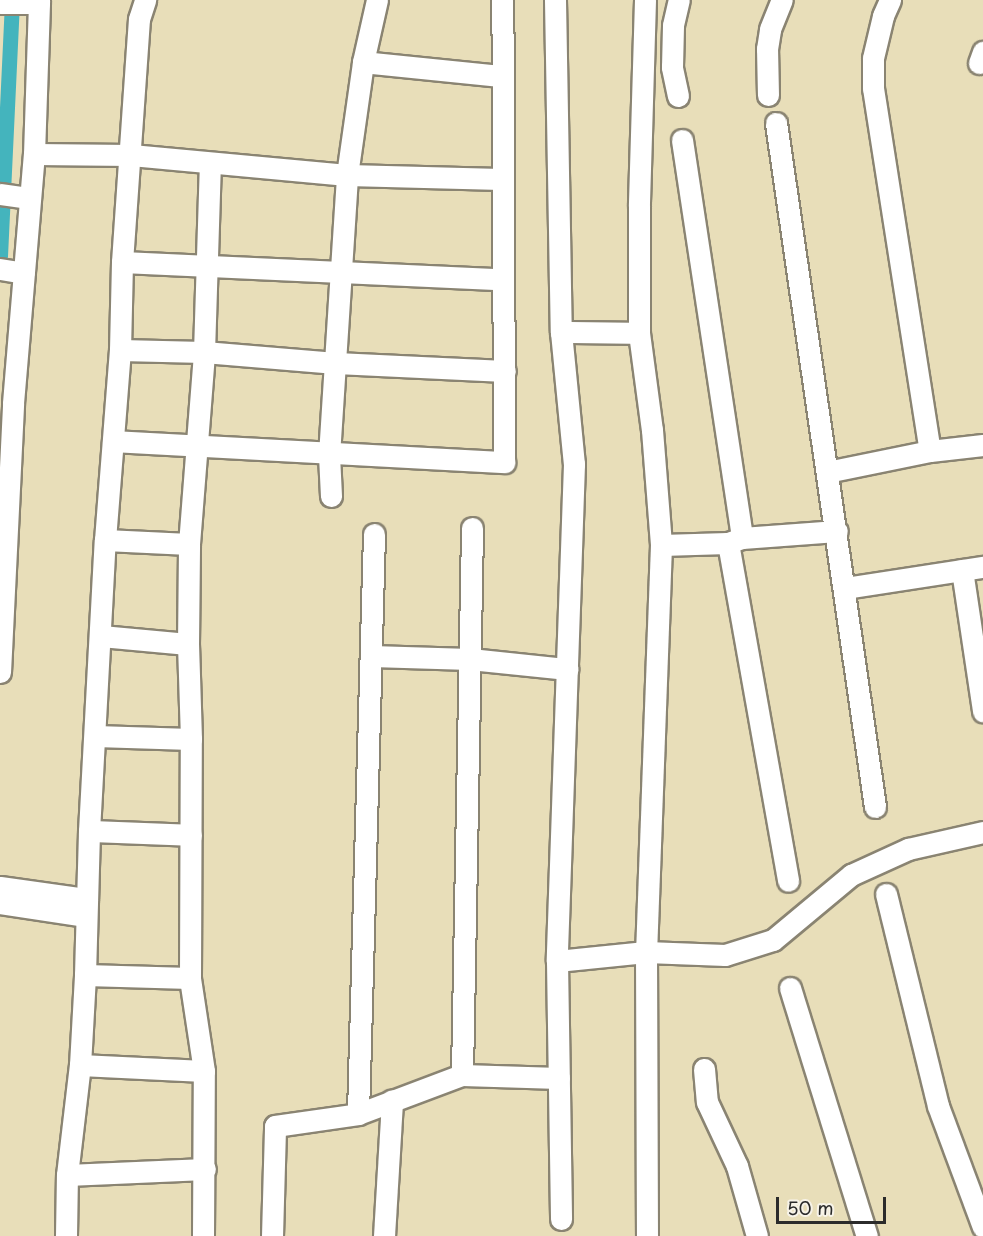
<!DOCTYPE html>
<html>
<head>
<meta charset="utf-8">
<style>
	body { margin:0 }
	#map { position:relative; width:983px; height:1236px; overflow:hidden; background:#e8deb9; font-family:"Playpen Sans",sans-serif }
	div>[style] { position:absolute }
	.canal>* { height:15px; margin:-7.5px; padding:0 7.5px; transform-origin:7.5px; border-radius:7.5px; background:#44b4bd }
	.roads { filter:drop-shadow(2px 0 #8a8472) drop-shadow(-2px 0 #8a8472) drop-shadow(0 2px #8a8472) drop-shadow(0 -2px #8a8472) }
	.minor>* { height:21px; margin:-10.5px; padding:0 10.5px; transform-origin:10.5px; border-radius:10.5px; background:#fff }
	span { translate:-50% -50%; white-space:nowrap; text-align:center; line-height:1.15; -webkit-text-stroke:5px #f7f3e8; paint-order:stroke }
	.scale { position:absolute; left:776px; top:1197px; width:110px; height:27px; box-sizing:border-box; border:3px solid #2b2b2b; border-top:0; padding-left:8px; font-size:18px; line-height:21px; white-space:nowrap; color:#2b2b2b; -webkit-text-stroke:4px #f7f3e8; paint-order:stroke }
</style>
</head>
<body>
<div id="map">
	<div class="canal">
		<i style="left:0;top:256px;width:256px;rotate:-87.3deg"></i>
	</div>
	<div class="roads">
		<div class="minor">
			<i style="left:555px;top:0;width:332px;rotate:89deg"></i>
			<i style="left:561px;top:332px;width:133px;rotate:84.4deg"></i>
			<i style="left:574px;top:464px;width:497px;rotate:92deg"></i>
			<i style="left:557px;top:961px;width:258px;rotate:89.1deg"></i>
			<i style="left:645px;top:0;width:206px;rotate:91.7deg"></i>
			<i style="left:639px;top:206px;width:127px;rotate:90deg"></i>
			<i style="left:639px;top:333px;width:98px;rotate:82.4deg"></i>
			<i style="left:652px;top:430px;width:115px;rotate:85.5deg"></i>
			<i style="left:661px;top:545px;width:407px;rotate:92.1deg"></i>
			<i style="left:646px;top:952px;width:284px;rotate:89.8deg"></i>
			<i style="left:890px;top:0;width:17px;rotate:114deg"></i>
			<i style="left:883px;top:16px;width:43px;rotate:103.4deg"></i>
			<i style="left:873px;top:58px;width:30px;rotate:90deg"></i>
			<i style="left:873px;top:88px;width:367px;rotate:81.1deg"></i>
			<i style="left:0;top:3px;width:39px"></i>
			<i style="left:363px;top:62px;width:140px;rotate:5.8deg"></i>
			<i style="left:979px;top:63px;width:12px;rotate:-70deg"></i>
			<i style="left:768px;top:95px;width:46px;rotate:-91.2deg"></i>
			<i style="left:767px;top:49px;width:20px;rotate:-81deg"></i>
			<i style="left:770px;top:29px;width:31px;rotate:-68deg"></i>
			<i style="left:678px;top:96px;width:30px;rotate:-102deg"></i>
			<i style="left:672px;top:67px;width:42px;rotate:-88.6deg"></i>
			<i style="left:673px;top:25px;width:26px;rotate:-77deg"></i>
			<i style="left:776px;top:123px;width:691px;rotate:81.76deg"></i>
			<i style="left:682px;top:140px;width:402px;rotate:81.4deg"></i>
			<i style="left:34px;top:154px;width:97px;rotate:0.6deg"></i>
			<i style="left:131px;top:155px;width:217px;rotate:5.3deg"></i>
			<i style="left:347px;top:175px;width:154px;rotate:1.5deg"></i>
			<i style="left:0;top:194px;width:30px;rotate:8deg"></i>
			<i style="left:122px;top:262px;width:379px;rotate:2.6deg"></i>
			<i style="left:0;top:269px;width:24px;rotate:9deg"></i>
			<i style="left:561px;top:332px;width:78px;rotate:0.7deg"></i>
			<i style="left:120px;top:350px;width:84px;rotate:1.4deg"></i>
			<i style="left:204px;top:352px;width:132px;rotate:4.8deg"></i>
			<i style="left:336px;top:363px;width:169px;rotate:2.7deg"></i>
			<i style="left:113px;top:441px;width:392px;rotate:3.1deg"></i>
			<i style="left:504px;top:462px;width:462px;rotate:-90.2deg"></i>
			<i style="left:827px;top:472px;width:105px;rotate:-11.5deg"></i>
			<i style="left:930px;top:451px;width:53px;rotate:-6.5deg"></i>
			<i style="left:331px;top:496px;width:41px;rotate:-92.8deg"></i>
			<i style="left:329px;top:455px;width:281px;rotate:-86.3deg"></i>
			<i style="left:347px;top:175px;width:114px;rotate:-81.9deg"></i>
			<i style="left:363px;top:62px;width:64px;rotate:-77.3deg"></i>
			<i style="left:105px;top:540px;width:84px;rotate:2.7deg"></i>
			<i style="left:728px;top:543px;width:343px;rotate:79.9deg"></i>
			<i style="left:661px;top:545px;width:67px;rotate:-1.7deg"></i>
			<i style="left:728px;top:543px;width:15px;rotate:-20deg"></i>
			<i style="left:742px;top:538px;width:95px;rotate:-4.2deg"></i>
			<i style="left:962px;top:570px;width:143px;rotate:81.5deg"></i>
			<i style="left:845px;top:588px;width:140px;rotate:-8.7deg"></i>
			<i style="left:101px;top:636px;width:87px;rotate:5.3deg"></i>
			<i style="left:371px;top:656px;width:99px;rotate:1.7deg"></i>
			<i style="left:470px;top:659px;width:98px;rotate:5.9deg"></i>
			<i style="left:0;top:672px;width:269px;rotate:-87.2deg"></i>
			<i style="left:13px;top:403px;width:250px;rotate:-85.2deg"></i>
			<i style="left:34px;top:154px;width:154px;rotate:-88.1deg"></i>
			<i style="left:95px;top:736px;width:96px;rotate:1.8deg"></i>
			<i style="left:89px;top:831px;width:102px;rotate:2.2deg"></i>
			<i style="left:0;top:887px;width:88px;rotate:7.9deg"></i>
			<i style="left:886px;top:894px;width:218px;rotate:76.2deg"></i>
			<i style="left:938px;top:1106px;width:129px;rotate:69.6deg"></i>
			<i style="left:0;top:903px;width:87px;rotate:8.6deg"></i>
			<i style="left:557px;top:961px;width:89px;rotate:-5.8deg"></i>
			<i style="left:646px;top:952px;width:79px;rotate:2.2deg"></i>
			<i style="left:725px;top:955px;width:50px;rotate:-17.4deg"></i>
			<i style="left:773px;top:940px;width:102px;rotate:-39.8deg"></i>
			<i style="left:851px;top:875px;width:63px;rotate:-24.5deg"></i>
			<i style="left:908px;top:849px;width:77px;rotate:-12.8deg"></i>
			<i style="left:85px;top:975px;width:105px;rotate:1.6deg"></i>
			<i style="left:790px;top:988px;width:260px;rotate:72.8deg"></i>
			<i style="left:80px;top:1065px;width:124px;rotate:2.8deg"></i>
			<i style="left:704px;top:1069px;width:33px;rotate:85deg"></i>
			<i style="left:707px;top:1102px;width:71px;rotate:64.9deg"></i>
			<i style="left:737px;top:1166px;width:73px;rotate:74.1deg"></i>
			<i style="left:462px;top:1075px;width:547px;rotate:-88.95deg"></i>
			<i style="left:358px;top:1114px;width:580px;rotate:-88.42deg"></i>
			<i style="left:67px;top:1175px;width:138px;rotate:-2.5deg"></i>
			<i style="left:66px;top:1236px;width:61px;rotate:-89.1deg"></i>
			<i style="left:67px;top:1175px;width:111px;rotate:-83.3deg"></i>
			<i style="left:80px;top:1065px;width:90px;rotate:-86.8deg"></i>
			<i style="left:85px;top:975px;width:144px;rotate:-88.4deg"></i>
			<i style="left:89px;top:831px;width:291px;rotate:-86.9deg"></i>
			<i style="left:105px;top:540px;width:191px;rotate:-85.5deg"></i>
			<i style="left:120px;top:350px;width:88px;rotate:-88.7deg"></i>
			<i style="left:122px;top:262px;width:244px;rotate:-86deg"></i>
			<i style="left:139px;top:19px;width:20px;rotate:-72deg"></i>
			<i style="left:203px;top:1236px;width:165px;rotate:-89.7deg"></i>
			<i style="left:204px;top:1071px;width:94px;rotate:-98.6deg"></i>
			<i style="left:190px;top:978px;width:239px;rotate:-89.8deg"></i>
			<i style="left:191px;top:739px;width:95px;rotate:-91.8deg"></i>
			<i style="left:188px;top:644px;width:100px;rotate:-89.4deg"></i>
			<i style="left:189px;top:544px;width:193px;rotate:-85.5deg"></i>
			<i style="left:204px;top:352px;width:189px;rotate:-88.2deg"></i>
			<i style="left:272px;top:1236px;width:110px;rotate:-88.4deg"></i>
			<i style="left:275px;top:1126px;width:84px;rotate:-8.2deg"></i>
			<i style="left:358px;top:1114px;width:111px;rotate:-20.6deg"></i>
			<i style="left:462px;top:1075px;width:97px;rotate:1.8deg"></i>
			<i style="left:384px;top:1236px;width:136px;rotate:-86.6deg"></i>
		</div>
	</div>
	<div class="scale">50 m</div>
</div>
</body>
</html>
